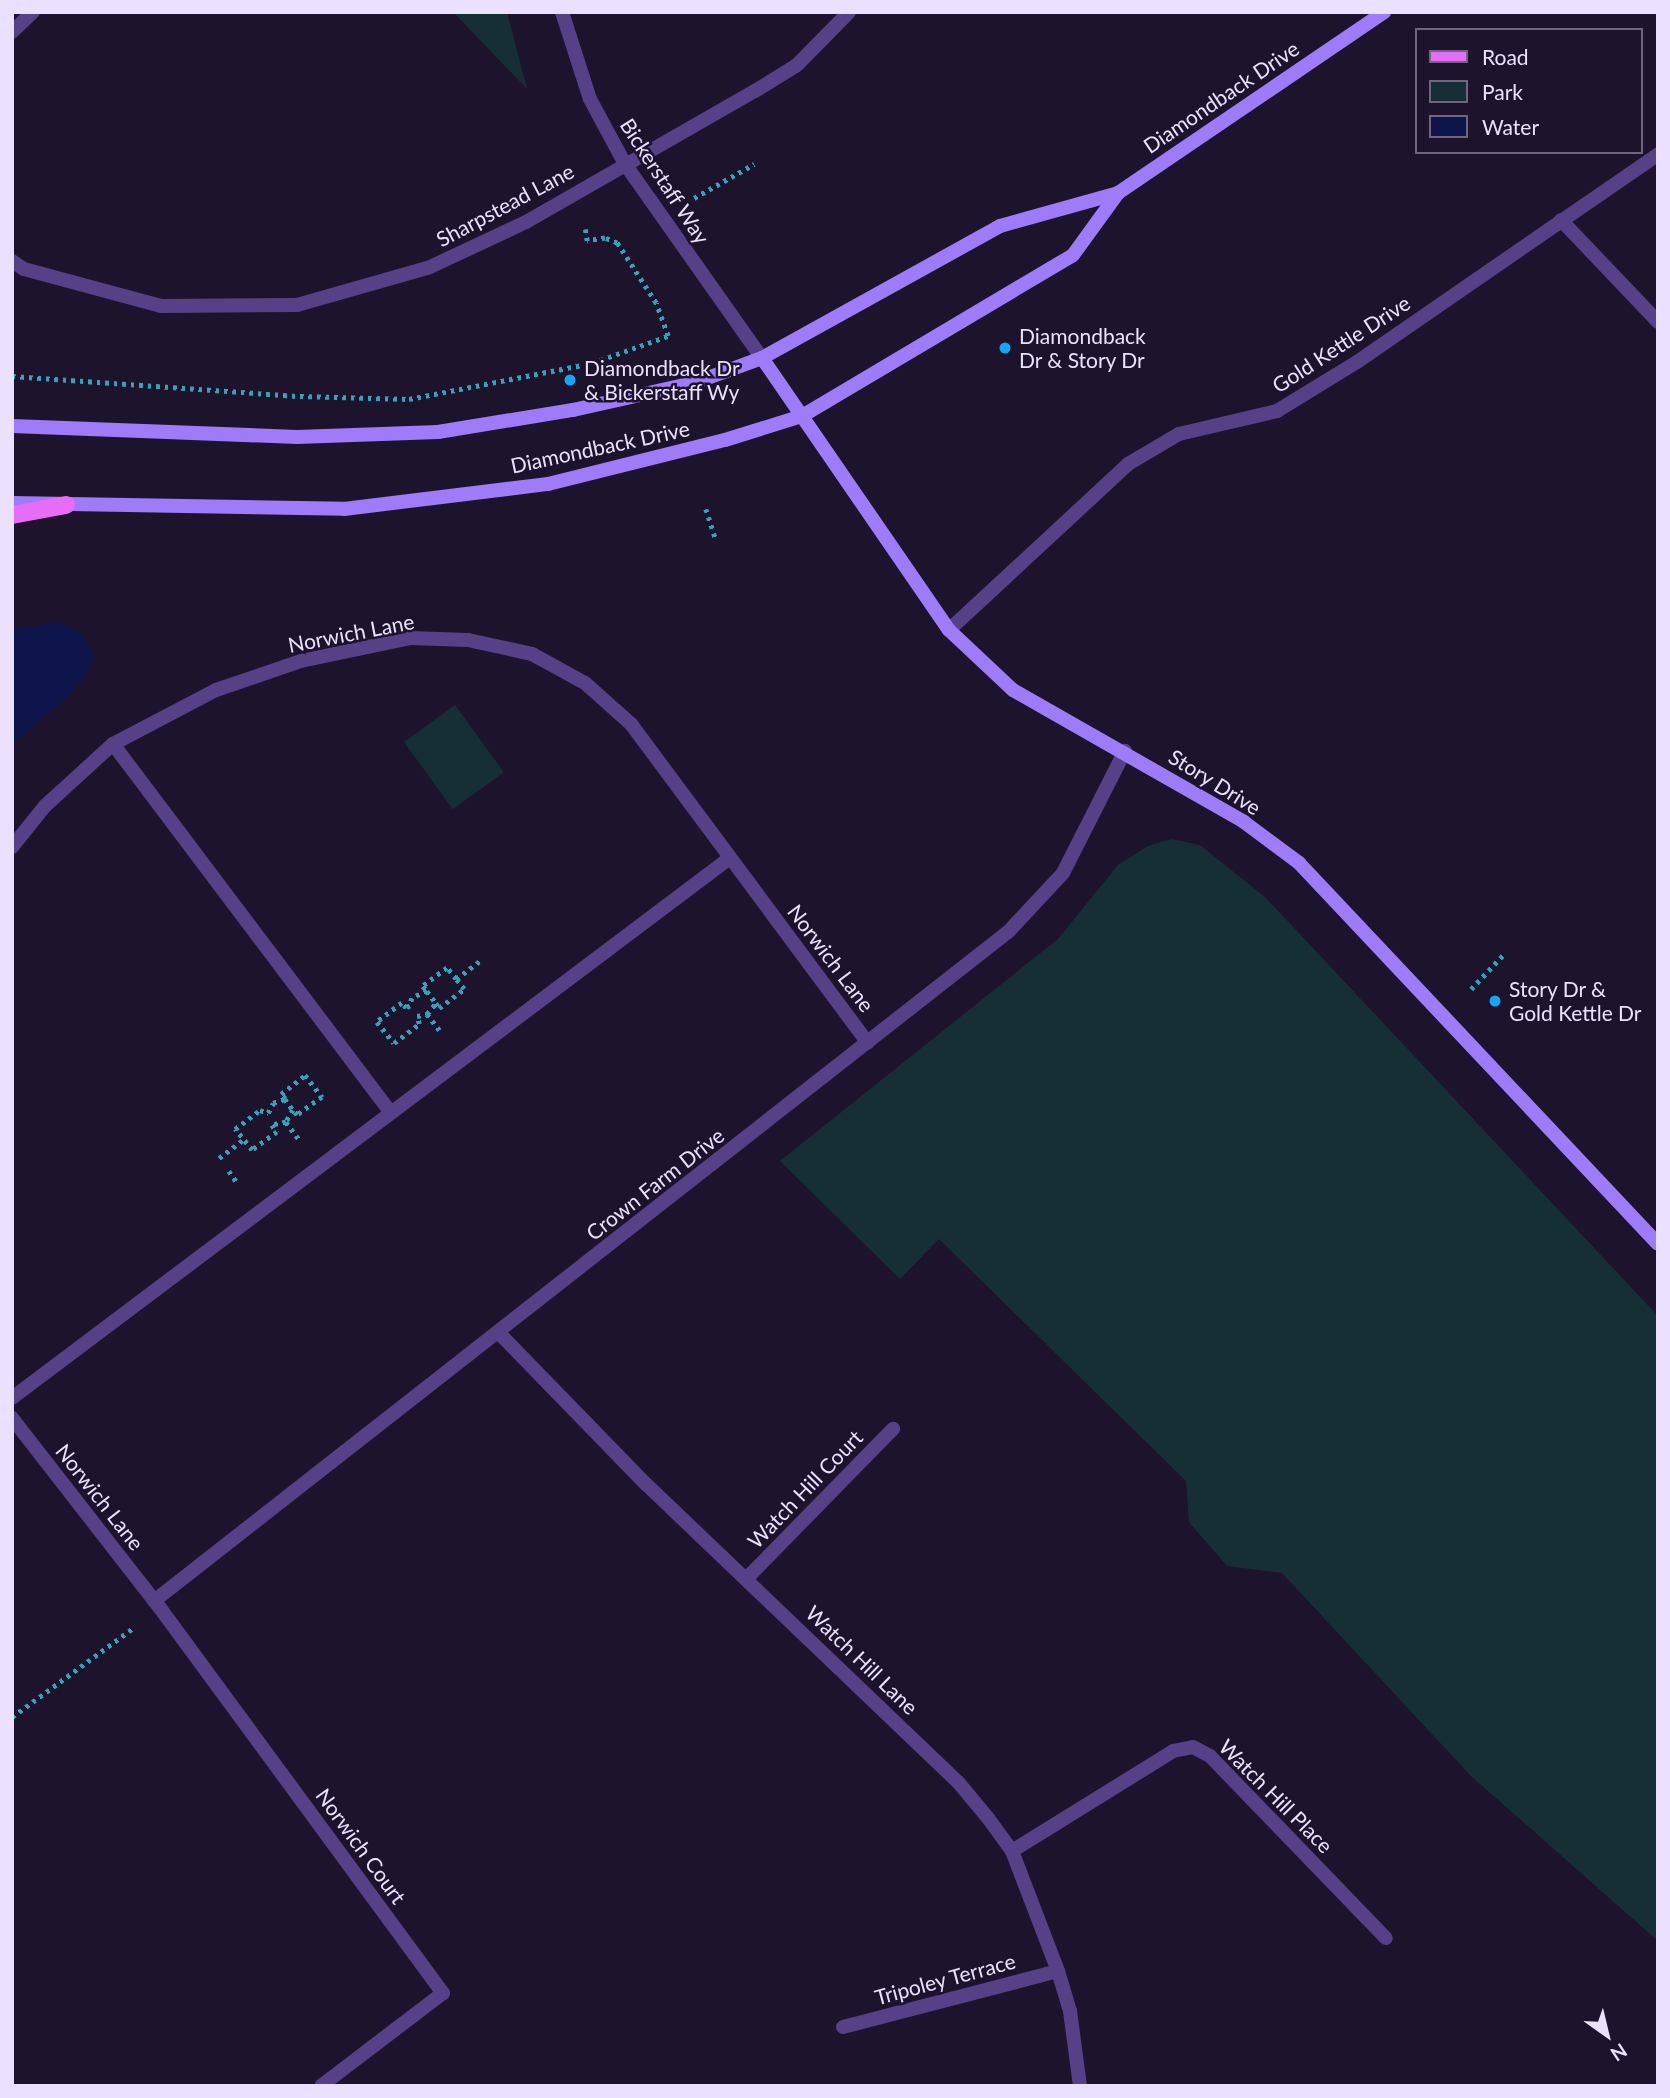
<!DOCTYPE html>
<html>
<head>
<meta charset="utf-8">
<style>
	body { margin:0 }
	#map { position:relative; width:1670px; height:2098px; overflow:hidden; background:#1e132c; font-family:Lato,sans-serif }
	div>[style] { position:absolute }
	.green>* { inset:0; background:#162f36; transform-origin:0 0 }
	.water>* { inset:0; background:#0e154a }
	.path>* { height:4.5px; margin-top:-2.25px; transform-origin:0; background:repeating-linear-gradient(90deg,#37a1ba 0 3.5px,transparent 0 8.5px) }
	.lane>* { height:14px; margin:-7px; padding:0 7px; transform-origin:7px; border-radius:7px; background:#564189 }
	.street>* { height:14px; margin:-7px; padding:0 7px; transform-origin:7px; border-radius:7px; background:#564189 }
	.secondary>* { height:14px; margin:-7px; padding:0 7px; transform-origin:7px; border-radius:7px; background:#9e7bf9 }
	.primary>* { height:18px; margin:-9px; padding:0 9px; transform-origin:9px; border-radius:9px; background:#e76cf8 }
	.dots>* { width:19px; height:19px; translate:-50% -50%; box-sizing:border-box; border:4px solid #1e132c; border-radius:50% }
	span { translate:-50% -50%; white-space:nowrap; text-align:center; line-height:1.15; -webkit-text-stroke:5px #1e132c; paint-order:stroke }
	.street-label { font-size:21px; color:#ebe0fe }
	.poi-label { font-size:21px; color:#ebe0fe }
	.left { translate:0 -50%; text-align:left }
	.frame { position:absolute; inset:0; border:14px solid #ebe0fe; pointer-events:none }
	.legend { position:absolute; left:1415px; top:28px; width:228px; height:126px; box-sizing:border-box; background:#1e132c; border:2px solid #706580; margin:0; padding:9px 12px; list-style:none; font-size:21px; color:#ebe0fe }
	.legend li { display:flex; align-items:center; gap:14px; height:35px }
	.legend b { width:35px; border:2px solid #706580 }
	.north { position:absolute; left:1572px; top:2000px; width:70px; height:70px; -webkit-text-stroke:5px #1e132c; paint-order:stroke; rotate:146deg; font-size:19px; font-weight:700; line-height:28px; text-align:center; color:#ebe0fe }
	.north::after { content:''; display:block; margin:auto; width:24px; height:32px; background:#ebe0fe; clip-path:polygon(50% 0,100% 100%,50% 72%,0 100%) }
</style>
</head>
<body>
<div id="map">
	<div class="green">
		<i style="clip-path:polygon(453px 12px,507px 12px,527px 89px)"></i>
		<i style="left:455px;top:705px;width:83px;height:63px;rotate:54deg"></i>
		<i style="clip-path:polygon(1171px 839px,1200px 845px,1265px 897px,1658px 1316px,1658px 1941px,1471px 1776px,1282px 1573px,1227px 1566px,1189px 1522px,1186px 1481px,939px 1239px,900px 1279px,780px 1161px,1058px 939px,1118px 865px,1148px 846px)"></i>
	</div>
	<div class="water">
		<i style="clip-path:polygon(60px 622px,82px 634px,94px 656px,87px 675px,67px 697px,12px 746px,12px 629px)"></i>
	</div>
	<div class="path">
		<i style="left:694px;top:198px;width:69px;rotate:-29.5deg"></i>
		<i style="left:12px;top:376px;width:289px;rotate:4deg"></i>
		<i style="left:300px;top:396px;width:109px;rotate:1.6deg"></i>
		<i style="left:409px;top:399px;width:187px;rotate:-11.1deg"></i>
		<i style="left:592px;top:363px;width:81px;rotate:-19.6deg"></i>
		<i style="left:668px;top:336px;width:35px;rotate:-110deg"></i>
		<i style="left:656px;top:303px;width:72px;rotate:-123deg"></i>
		<i style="left:617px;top:243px;width:13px;rotate:-157deg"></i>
		<i style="left:605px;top:238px;width:18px;rotate:171deg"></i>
		<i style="left:587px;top:241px;width:12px;rotate:-99deg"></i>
		<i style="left:706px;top:509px;width:32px;rotate:72deg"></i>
		<i style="left:456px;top:979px;width:14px;rotate:-129deg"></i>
		<i style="left:447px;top:968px;width:30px;rotate:143deg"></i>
		<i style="left:423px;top:986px;width:6px;rotate:51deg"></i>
		<i style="left:427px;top:991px;width:17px;rotate:155deg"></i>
		<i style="left:412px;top:998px;width:8px;rotate:104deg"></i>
		<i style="left:410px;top:1006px;width:4px;rotate:153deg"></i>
		<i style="left:406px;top:1008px;width:6px;rotate:-129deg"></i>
		<i style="left:402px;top:1003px;width:31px;rotate:143deg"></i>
		<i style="left:377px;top:1022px;width:27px;rotate:51deg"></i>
		<i style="left:394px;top:1043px;width:31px;rotate:-37deg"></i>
		<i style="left:419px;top:1024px;width:8px;rotate:-104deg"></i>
		<i style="left:417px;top:1016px;width:10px;rotate:-11deg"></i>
		<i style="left:427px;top:1014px;width:14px;rotate:-51deg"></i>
		<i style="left:436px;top:1003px;width:6px;rotate:59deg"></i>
		<i style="left:439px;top:1008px;width:31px;rotate:-37deg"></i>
		<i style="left:464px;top:989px;width:13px;rotate:-129deg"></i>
		<i style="left:456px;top:979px;width:31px;rotate:-37deg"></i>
		<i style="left:1471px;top:989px;width:47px;rotate:-46.7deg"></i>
		<i style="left:427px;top:991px;width:15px;rotate:53deg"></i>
		<i style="left:427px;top:1014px;width:23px;rotate:52deg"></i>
		<i style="left:305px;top:1075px;width:28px;rotate:52deg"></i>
		<i style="left:322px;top:1097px;width:31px;rotate:144deg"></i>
		<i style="left:297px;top:1115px;width:6px;rotate:-129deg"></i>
		<i style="left:293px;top:1110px;width:14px;rotate:120deg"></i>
		<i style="left:286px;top:1122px;width:14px;rotate:168deg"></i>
		<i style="left:272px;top:1125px;width:9px;rotate:54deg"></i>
		<i style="left:277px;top:1132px;width:31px;rotate:144deg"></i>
		<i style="left:252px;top:1150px;width:27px;rotate:-129deg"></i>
		<i style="left:235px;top:1129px;width:31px;rotate:-37deg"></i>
		<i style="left:260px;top:1110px;width:9px;rotate:21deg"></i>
		<i style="left:268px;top:1113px;width:11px;rotate:-63deg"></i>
		<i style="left:273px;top:1103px;width:13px;rotate:-18deg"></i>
		<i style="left:285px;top:1099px;width:6px;rotate:-129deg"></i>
		<i style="left:281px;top:1094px;width:31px;rotate:-38deg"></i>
		<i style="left:285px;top:1099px;width:14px;rotate:54deg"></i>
		<i style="left:286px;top:1122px;width:21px;rotate:53deg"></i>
		<i style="left:219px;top:1158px;width:31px;rotate:-37deg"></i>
		<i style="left:229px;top:1171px;width:16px;rotate:55deg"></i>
		<i style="left:12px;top:1717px;width:149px;rotate:-36.3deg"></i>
	</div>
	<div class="lane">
		<i style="left:113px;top:744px;width:460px;rotate:53deg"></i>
		<i style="left:12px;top:1398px;width:898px;rotate:-36.95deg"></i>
	</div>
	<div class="street">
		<i style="left:562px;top:12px;width:91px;rotate:72.2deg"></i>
		<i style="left:590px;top:99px;width:74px;rotate:61.7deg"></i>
		<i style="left:625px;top:164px;width:237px;rotate:54.8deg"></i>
		<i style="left:12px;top:32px;width:29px;rotate:-44deg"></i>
		<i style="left:1561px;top:220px;width:141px;rotate:46.4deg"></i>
		<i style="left:12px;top:261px;width:14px;rotate:34deg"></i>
		<i style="left:24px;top:269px;width:142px;rotate:15.1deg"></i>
		<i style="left:161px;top:306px;width:136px;rotate:-0.4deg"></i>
		<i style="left:297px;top:305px;width:138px;rotate:-15.9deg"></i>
		<i style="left:430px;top:267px;width:106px;rotate:-25.1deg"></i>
		<i style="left:526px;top:222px;width:264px;rotate:-29.8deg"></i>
		<i style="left:755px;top:91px;width:49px;rotate:-31.8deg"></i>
		<i style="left:797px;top:65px;width:74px;rotate:-45.5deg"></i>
		<i style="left:949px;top:630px;width:244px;rotate:-42.8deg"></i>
		<i style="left:1128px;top:464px;width:59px;rotate:-30.5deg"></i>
		<i style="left:1179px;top:434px;width:101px;rotate:-13.2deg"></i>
		<i style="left:1277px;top:411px;width:94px;rotate:-31.5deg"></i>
		<i style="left:1357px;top:362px;width:366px;rotate:-34.6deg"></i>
		<i style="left:12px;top:847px;width:53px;rotate:-51.2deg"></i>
		<i style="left:45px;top:806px;width:92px;rotate:-42.4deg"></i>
		<i style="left:113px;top:744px;width:116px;rotate:-27.7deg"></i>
		<i style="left:216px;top:690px;width:90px;rotate:-18.8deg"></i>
		<i style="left:301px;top:661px;width:111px;rotate:-11.9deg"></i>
		<i style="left:410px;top:638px;width:58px;rotate:2deg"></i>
		<i style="left:468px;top:640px;width:66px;rotate:12.3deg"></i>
		<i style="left:532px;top:654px;width:60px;rotate:28.7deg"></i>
		<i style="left:585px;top:683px;width:62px;rotate:41.7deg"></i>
		<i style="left:631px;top:724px;width:397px;rotate:53.4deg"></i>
		<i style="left:499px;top:1333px;width:211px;rotate:45.8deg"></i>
		<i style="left:646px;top:1484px;width:431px;rotate:43.7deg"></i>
		<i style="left:958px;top:1782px;width:47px;rotate:50.2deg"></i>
		<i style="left:988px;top:1818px;width:41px;rotate:54deg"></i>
		<i style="left:1012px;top:1851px;width:129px;rotate:69deg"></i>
		<i style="left:1058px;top:1971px;width:42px;rotate:73.3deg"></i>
		<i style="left:1070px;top:2011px;width:76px;rotate:82.4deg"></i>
		<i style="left:12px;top:1418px;width:241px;rotate:52.1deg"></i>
		<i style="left:160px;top:1608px;width:478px;rotate:53.7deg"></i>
		<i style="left:443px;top:1993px;width:153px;rotate:142.7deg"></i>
		<i style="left:747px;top:1578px;width:209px;rotate:-45.6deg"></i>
		<i style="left:154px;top:1601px;width:1086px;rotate:-38.08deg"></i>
		<i style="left:1009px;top:931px;width:79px;rotate:-47deg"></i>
		<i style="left:1063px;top:873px;width:137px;rotate:-63.1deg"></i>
		<i style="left:1012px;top:1851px;width:190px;rotate:-31.8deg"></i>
		<i style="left:1173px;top:1751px;width:20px;rotate:-11deg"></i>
		<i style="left:1193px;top:1747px;width:19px;rotate:28deg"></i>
		<i style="left:1210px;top:1756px;width:253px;rotate:46deg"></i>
		<i style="left:843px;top:2027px;width:222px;rotate:-14.6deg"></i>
	</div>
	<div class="secondary">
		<i style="left:762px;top:358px;width:330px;rotate:55.5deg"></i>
		<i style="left:949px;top:630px;width:88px;rotate:43.2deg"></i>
		<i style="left:1013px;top:690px;width:266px;rotate:29.7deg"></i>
		<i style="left:1244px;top:822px;width:69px;rotate:36.7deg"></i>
		<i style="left:1299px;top:863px;width:523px;rotate:46.7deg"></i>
		<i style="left:12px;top:426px;width:285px;rotate:2.2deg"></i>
		<i style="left:297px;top:437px;width:141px;rotate:-2deg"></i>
		<i style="left:438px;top:432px;width:137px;rotate:-9.3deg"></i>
		<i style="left:573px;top:410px;width:124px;rotate:-12.6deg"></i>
		<i style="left:694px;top:383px;width:72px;rotate:-20.2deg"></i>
		<i style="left:762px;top:358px;width:272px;rotate:-29deg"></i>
		<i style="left:1000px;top:226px;width:123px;rotate:-15.6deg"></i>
		<i style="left:1118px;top:193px;width:322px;rotate:-34.2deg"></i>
		<i style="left:12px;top:503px;width:332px;rotate:1deg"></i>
		<i style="left:344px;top:509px;width:206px;rotate:-7deg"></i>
		<i style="left:548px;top:484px;width:182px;rotate:-14deg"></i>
		<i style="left:725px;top:440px;width:81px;rotate:-17.3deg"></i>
		<i style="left:802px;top:416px;width:315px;rotate:-30.7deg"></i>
		<i style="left:1073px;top:255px;width:77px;rotate:-54deg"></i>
	</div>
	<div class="primary">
		<i style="left:12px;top:515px;width:55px;rotate:-10.5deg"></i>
	</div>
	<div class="dots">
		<i style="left:1005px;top:348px;background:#15a5f4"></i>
		<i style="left:570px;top:380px;background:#15a5f4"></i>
		<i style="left:1495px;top:1001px;background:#15a5f4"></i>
	</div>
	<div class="street-label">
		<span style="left:1221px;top:97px;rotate:-34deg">Diamondback Drive</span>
		<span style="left:665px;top:181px;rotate:57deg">Bickerstaff Way</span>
		<span style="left:505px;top:205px;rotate:-28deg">Sharpstead Lane</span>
		<span style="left:1341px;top:344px;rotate:-33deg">Gold Kettle Drive</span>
		<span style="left:600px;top:447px;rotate:-12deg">Diamondback Drive</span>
		<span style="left:351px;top:633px;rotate:-11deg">Norwich Lane</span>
		<span style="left:1215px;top:782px;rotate:32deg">Story Drive</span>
		<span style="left:831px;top:958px;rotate:53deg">Norwich Lane</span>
		<span style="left:655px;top:1184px;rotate:-38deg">Crown Farm Drive</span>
		<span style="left:805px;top:1489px;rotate:-46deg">Watch Hill Court</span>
		<span style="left:100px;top:1497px;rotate:52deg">Norwich Lane</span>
		<span style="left:862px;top:1660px;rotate:44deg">Watch Hill Lane</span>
		<span style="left:1276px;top:1796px;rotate:45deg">Watch Hill Place</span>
		<span style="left:361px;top:1846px;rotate:54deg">Norwich Court</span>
		<span style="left:945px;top:1979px;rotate:-15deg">Tripoley Terrace</span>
	</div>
	<div class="poi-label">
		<span class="left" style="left:1019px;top:348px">Diamondback<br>Dr &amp; Story Dr</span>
		<span class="left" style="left:584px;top:380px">Diamondback Dr<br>&amp; Bickerstaff Wy</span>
		<span class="left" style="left:1509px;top:1001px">Story Dr &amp;<br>Gold Kettle Dr</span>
	</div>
	<div class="frame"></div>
	<ul class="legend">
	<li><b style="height:9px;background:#e76cf8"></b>Road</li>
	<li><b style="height:19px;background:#162f36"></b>Park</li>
	<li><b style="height:19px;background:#0e154a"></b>Water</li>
	</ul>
	<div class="north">N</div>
</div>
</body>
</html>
